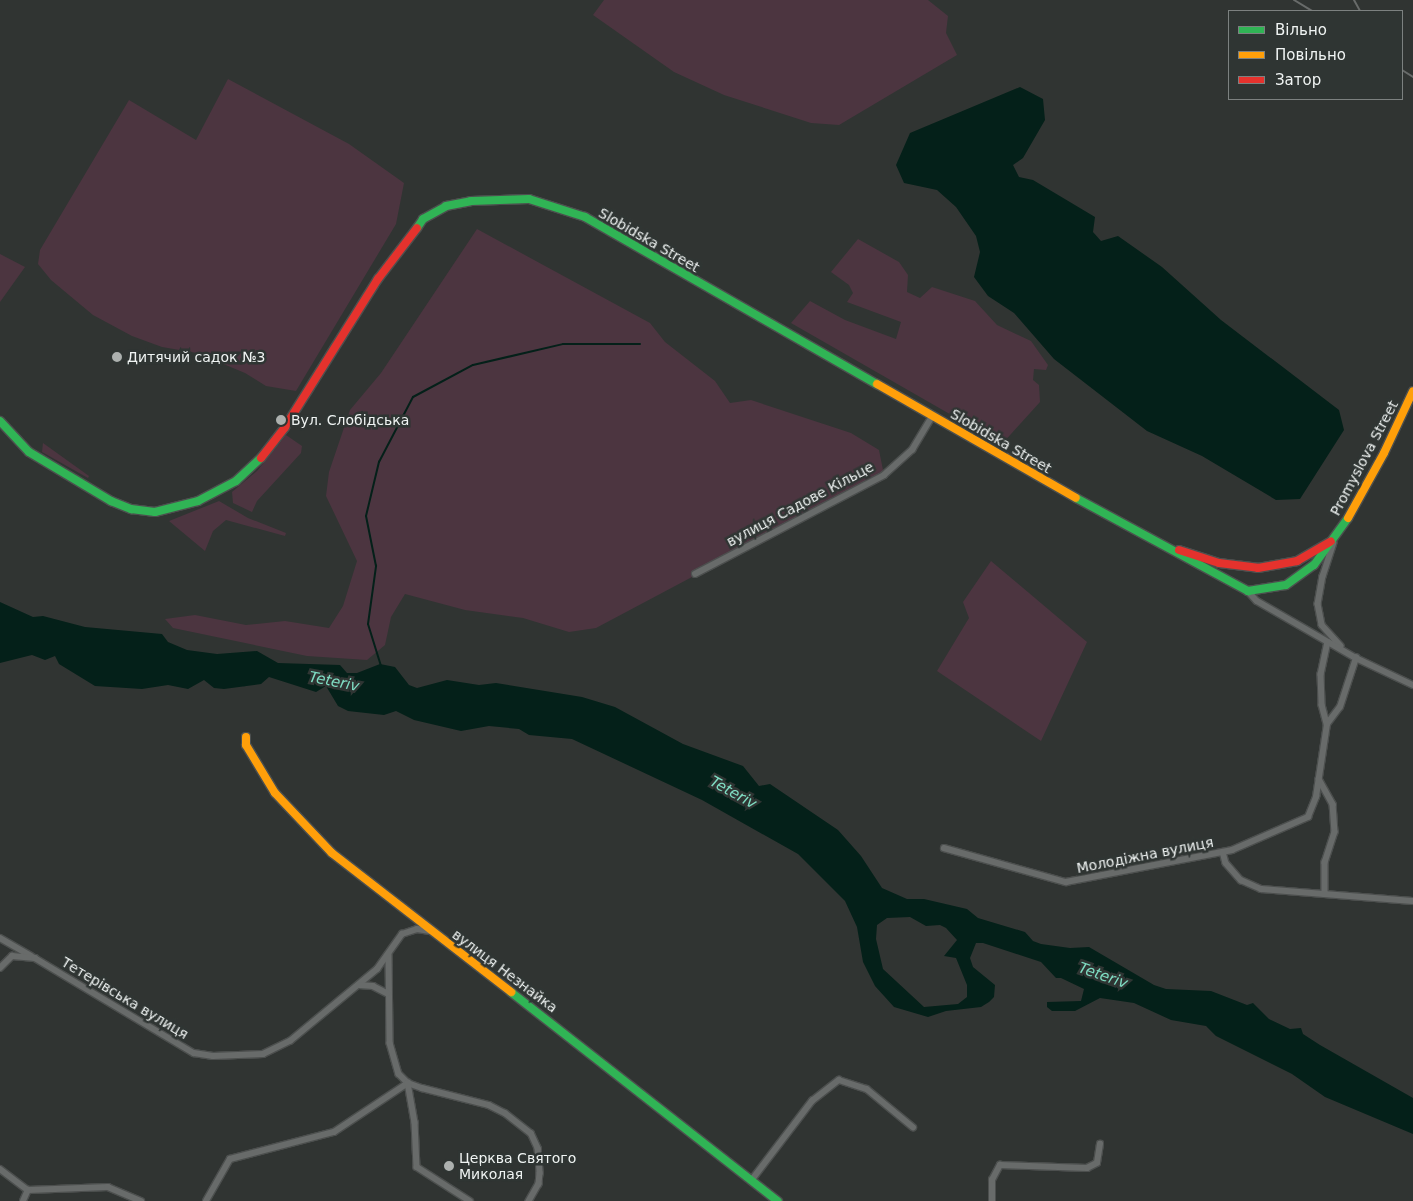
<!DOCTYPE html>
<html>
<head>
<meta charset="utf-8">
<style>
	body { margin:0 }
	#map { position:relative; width:1413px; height:1201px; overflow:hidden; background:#303432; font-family:"DejaVu Sans",sans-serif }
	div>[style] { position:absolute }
	.green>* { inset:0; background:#4c3540 }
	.water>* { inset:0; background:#042019 }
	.stream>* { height:2px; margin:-1px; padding:0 1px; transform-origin:1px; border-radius:1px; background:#042019 }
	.roads { filter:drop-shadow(1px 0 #4c4f4e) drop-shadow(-1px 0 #4c4f4e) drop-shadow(0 1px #4c4f4e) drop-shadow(0 -1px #4c4f4e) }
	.street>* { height:5.5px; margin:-2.75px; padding:0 2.75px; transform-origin:2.75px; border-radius:2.75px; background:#686b6a }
	.fast>* { height:8px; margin:-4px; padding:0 4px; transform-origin:4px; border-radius:4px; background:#30b455 }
	.slow>* { height:8px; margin:-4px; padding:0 4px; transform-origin:4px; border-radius:4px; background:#ff9f0a }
	.jam>* { height:8px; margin:-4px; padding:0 4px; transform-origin:4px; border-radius:4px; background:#e5322d }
	.rail>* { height:2px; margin:-1px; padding:0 1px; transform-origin:1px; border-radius:1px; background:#686b6a }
	.dots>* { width:14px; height:14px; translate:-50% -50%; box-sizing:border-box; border:2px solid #2f3533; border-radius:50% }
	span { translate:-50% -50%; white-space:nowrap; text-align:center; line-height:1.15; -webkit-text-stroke:5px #2f3533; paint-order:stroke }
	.street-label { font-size:14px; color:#f0f4f3 }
	.poi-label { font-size:14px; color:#f0f4f3 }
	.left { translate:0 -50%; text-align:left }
	.water-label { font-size:15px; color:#7fddc3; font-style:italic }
	.legend { position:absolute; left:1228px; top:10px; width:175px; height:90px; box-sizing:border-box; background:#2f3533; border:1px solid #7c8180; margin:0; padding:6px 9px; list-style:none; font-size:15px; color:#f0f4f3 }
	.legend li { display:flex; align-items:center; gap:10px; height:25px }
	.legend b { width:25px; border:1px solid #7c8180 }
</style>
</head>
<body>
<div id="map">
	<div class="green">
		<i style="clip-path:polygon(604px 0,928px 0,948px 16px,946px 33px,957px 55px,839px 125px,811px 123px,724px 95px,674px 72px,593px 15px)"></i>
		<i style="clip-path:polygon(228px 79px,349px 144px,404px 183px,396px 224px,296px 391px,266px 386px,245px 373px,197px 353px,162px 347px,132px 336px,93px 315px,51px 280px,38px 264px,40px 250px,129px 100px,196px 140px)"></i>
		<i style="clip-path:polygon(477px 229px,650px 323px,665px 342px,715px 381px,730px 403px,751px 400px,851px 433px,879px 450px,884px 475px,596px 628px,569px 632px,523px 618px,465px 610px,405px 594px,391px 617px,385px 645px,367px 660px,307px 656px,173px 628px,165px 619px,195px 615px,246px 625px,285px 621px,329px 628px,343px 606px,357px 561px,326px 496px,329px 472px,350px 410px,381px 373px)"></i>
		<i style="clip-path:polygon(858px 239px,899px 262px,908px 275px,907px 292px,920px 298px,932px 287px,975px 301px,997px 325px,1031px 341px,1048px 365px,1046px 370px,1034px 369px,1033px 380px,1039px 385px,1040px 402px,1002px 444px,791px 323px,810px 301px,845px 320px,896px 339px,901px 322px,847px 302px,853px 293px,849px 285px,831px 272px)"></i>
		<i style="clip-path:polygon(0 254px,25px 267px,0 302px)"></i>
		<i style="clip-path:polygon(286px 435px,302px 446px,301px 453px,257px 501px,252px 512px,233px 503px,232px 492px,257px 471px)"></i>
		<i style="clip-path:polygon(43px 443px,89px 476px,88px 478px,42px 452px)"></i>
		<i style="clip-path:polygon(219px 501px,248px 518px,286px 533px,285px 536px,226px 520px,213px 531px,205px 551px,169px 521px)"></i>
		<i style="clip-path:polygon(991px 561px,1087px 642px,1041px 741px,937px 671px,969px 618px,963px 602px)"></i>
	</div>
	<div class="water">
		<i style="clip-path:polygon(1020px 87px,1043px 99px,1045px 120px,1023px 158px,1013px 165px,1019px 177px,1033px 180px,1095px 217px,1093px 232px,1101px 241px,1118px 236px,1162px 267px,1221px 320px,1339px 410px,1344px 430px,1300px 499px,1276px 500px,1202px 456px,1147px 431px,1054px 359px,1014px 313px,988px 296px,974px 277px,980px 252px,976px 236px,956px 207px,937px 190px,904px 183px,896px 165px,910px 133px)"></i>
		<i style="clip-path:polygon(evenodd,0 602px,33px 617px,43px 616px,85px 627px,162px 634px,168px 642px,187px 650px,217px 654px,257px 651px,278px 663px,340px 665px,347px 673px,357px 673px,380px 664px,395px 667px,409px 685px,417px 688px,447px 680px,479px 685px,496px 683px,582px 697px,615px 707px,683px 744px,743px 766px,759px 786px,770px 784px,838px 830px,861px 856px,882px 888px,907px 899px,924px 899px,967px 909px,978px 918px,1025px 932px,1033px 941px,1041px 944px,1070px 948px,1089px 947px,1154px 985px,1166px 989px,1211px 991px,1247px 1005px,1253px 1003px,1269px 1019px,1290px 1029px,1301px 1028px,1303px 1034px,1320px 1045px,1413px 1098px,1413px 1134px,1325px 1097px,1292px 1074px,1216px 1036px,1206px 1026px,1171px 1020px,1134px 1003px,1100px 998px,1075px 1011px,1052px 1011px,1047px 1007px,1047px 1002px,1081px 1001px,1084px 989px,1061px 978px,1056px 978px,1041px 962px,983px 943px,976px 943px,970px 958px,973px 967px,995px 985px,994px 997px,989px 1002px,981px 1007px,946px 1011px,928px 1017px,894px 1007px,875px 986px,863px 962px,857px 927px,845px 901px,798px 854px,702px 800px,572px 739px,529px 735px,519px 729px,489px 726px,461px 731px,414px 720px,396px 711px,384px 715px,348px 711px,338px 706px,326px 686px,316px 692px,269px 677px,261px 684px,224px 689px,214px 688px,204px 680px,188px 689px,168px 685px,142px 689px,95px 686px,59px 664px,55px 656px,45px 660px,32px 655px,0 663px,0 602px,910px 917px,926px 926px,940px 925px,946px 928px,957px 940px,944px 956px,956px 958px,967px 985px,967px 997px,958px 1004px,924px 1007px,883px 969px,876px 939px,877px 925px,887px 918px,910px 917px)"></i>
	</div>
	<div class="stream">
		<i style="left:381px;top:666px;width:44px;rotate:-107.2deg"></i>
		<i style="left:368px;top:624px;width:59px;rotate:-82.1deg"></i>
		<i style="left:376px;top:566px;width:51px;rotate:-101.3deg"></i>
		<i style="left:366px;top:516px;width:56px;rotate:-76.5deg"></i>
		<i style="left:379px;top:462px;width:73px;rotate:-62.4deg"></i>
		<i style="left:413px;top:397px;width:68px;rotate:-28.1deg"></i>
		<i style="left:473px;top:365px;width:92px;rotate:-13.1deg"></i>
		<i style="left:563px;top:344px;width:77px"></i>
	</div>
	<div class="roads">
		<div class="street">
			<i style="left:1334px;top:543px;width:35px;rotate:108deg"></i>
			<i style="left:1323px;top:576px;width:28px;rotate:100deg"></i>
			<i style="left:1318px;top:604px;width:21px;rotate:79deg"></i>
			<i style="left:1322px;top:625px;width:28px;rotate:48deg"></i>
			<i style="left:695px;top:574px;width:213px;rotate:-27.6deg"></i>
			<i style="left:884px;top:475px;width:38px;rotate:-42deg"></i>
			<i style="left:912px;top:450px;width:39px;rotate:-59deg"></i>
			<i style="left:1248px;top:591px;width:13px;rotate:48deg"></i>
			<i style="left:1257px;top:601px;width:114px;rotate:29.9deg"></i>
			<i style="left:1356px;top:658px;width:63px;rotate:25.3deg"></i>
			<i style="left:1328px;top:642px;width:33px;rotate:102deg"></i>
			<i style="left:1321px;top:674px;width:31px;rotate:88deg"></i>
			<i style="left:1322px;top:705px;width:20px;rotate:75deg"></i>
			<i style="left:1327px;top:724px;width:21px;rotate:-53deg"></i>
			<i style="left:1340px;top:707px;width:52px;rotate:-71.9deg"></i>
			<i style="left:1319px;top:779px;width:29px;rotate:61deg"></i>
			<i style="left:1333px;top:804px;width:28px;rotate:86deg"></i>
			<i style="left:1335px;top:832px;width:32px;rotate:108deg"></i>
			<i style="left:1325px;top:862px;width:32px;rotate:90deg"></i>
			<i style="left:944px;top:848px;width:127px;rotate:15.6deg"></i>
			<i style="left:1066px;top:882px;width:169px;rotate:-10.9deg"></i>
			<i style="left:1232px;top:850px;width:83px;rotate:-23.5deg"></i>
			<i style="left:1308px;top:817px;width:22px;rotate:-68deg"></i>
			<i style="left:1316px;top:797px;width:74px;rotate:-81.4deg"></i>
			<i style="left:1223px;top:852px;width:11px;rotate:75deg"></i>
			<i style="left:1226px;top:863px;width:23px;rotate:49deg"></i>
			<i style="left:1241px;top:880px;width:22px;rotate:24deg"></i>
			<i style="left:1261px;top:889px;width:152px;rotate:4.5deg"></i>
			<i style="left:0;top:938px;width:36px;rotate:30deg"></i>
			<i style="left:389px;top:955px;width:88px;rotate:89.3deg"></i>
			<i style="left:390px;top:1043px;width:32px;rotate:74deg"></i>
			<i style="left:399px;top:1074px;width:13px;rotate:45deg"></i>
			<i style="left:408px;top:1083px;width:15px;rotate:20deg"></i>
			<i style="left:422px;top:1088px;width:69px;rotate:14.2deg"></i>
			<i style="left:489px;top:1105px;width:18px;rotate:27deg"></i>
			<i style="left:505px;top:1113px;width:33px;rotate:38deg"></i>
			<i style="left:531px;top:1133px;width:17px;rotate:65deg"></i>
			<i style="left:538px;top:1148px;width:25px;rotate:85deg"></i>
			<i style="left:540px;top:1173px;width:11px;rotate:95deg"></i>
			<i style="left:539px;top:1184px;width:20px;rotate:120deg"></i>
			<i style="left:0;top:968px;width:17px;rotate:-45deg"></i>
			<i style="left:12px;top:956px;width:23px;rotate:5deg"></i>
			<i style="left:35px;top:958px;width:185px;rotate:30.9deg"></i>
			<i style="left:194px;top:1053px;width:19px;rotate:9deg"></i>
			<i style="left:213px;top:1056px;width:50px;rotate:-2.3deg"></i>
			<i style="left:263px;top:1054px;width:30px;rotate:-26deg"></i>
			<i style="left:290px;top:1041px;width:113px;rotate:-39.6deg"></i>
			<i style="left:377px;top:969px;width:43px;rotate:-54.5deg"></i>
			<i style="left:402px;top:934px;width:16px;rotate:-18deg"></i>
			<i style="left:417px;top:929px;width:13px;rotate:9deg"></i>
			<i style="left:359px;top:985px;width:14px;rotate:4deg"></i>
			<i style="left:373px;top:986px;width:16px;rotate:27deg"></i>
			<i style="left:0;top:1169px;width:35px;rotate:37deg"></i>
			<i style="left:28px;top:1190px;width:80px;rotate:-2.1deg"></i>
			<i style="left:108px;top:1187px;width:36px;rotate:23deg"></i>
			<i style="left:751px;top:1181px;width:101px;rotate:-52.7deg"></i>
			<i style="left:812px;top:1101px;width:34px;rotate:-38deg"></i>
			<i style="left:839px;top:1080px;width:29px;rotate:18deg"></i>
			<i style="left:867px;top:1089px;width:60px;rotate:39.6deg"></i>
			<i style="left:23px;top:1201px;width:12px;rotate:-66deg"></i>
			<i style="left:206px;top:1201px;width:48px;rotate:-60.3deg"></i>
			<i style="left:230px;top:1159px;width:107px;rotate:-14.6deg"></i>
			<i style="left:334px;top:1132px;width:89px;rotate:-33.5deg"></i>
			<i style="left:408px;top:1083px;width:40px;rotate:80deg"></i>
			<i style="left:415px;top:1122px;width:45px;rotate:87.5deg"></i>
			<i style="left:417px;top:1167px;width:63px;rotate:32.7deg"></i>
			<i style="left:992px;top:1201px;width:21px;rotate:-90deg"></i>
			<i style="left:992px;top:1180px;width:17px;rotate:-62deg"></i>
			<i style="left:1000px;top:1165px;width:87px;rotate:2deg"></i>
			<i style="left:1087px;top:1168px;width:11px;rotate:-27deg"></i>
			<i style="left:1097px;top:1163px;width:19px;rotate:-81deg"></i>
		</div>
		<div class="fast">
			<i style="left:417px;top:228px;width:11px;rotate:-56deg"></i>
			<i style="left:423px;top:219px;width:26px;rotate:-29deg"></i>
			<i style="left:446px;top:206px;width:25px;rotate:-11deg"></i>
			<i style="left:471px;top:201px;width:58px;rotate:-2deg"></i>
			<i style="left:529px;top:199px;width:59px;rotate:17.8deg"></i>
			<i style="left:585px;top:217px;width:336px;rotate:29.8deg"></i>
			<i style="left:0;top:421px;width:42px;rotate:46.9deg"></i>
			<i style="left:29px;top:452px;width:96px;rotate:30.9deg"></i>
			<i style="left:111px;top:501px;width:22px;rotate:22deg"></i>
			<i style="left:131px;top:509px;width:24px;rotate:7deg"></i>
			<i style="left:155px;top:512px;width:44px;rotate:-14.3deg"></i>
			<i style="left:198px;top:501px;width:43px;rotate:-27.8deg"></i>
			<i style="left:236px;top:481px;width:34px;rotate:-43deg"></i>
			<i style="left:1076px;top:498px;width:196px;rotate:28.4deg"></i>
			<i style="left:1248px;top:591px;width:38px;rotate:-9deg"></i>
			<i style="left:1286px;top:585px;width:34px;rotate:-36deg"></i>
			<i style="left:1314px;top:565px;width:58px;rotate:-54.1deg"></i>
			<i style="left:511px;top:992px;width:339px;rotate:38.1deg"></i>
		</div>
		<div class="slow">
			<i style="left:877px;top:384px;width:229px;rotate:29.8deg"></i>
			<i style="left:1348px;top:518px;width:74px;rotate:-61deg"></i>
			<i style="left:1384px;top:453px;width:68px;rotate:-64.9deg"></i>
			<i style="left:246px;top:737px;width:8px;rotate:90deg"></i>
			<i style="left:246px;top:745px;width:56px;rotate:58.9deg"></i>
			<i style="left:275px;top:793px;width:83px;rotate:46.5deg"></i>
			<i style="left:332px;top:853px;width:227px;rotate:37.8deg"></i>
		</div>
		<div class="jam">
			<i style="left:261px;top:458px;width:39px;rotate:-52deg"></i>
			<i style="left:285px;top:427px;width:175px;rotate:-57.9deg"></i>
			<i style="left:378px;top:279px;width:64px;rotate:-52.6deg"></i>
			<i style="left:1179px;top:550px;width:42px;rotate:18deg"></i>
			<i style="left:1219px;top:563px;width:39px;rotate:7deg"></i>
			<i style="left:1258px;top:568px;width:40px;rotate:-10deg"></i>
			<i style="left:1297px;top:561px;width:39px;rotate:-30deg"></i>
		</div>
	</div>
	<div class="rail">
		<i style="left:1294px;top:0;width:21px;rotate:31deg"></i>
		<i style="left:1354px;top:0;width:13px;rotate:61deg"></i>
		<i style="left:1402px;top:70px;width:13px;rotate:32deg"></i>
	</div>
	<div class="dots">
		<i style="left:117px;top:357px;background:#adb1af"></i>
		<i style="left:281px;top:420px;background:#adb1af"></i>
		<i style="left:449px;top:1166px;background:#adb1af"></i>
	</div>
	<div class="street-label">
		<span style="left:649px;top:240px;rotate:30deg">Slobidska Street</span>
		<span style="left:1001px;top:441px;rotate:30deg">Slobidska Street</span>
		<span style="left:1364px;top:458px;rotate:-62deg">Promyslova Street</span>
		<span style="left:800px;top:504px;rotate:-28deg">вулиця Садове Кільце</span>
		<span style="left:1145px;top:855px;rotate:-11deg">Молодіжна вулиця</span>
		<span style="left:505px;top:971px;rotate:37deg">вулиця Незнайка</span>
		<span style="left:125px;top:998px;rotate:31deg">Тетерівська вулиця</span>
	</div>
	<div class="poi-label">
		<span class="left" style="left:127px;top:357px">Дитячий садок №3</span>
		<span class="left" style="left:291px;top:420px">Вул. Слобідська</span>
		<span class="left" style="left:459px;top:1166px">Церква Святого<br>Миколая</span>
	</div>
	<div class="water-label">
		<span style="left:334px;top:682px;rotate:11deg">Teteriv</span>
		<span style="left:733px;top:793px;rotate:29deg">Teteriv</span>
		<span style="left:1103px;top:976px;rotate:19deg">Teteriv</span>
	</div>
	<ul class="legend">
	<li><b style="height:6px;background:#30b455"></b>Вільно</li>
	<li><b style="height:6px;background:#ff9f0a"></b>Повільно</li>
	<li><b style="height:6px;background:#e5322d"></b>Затор</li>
	</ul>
</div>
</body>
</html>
